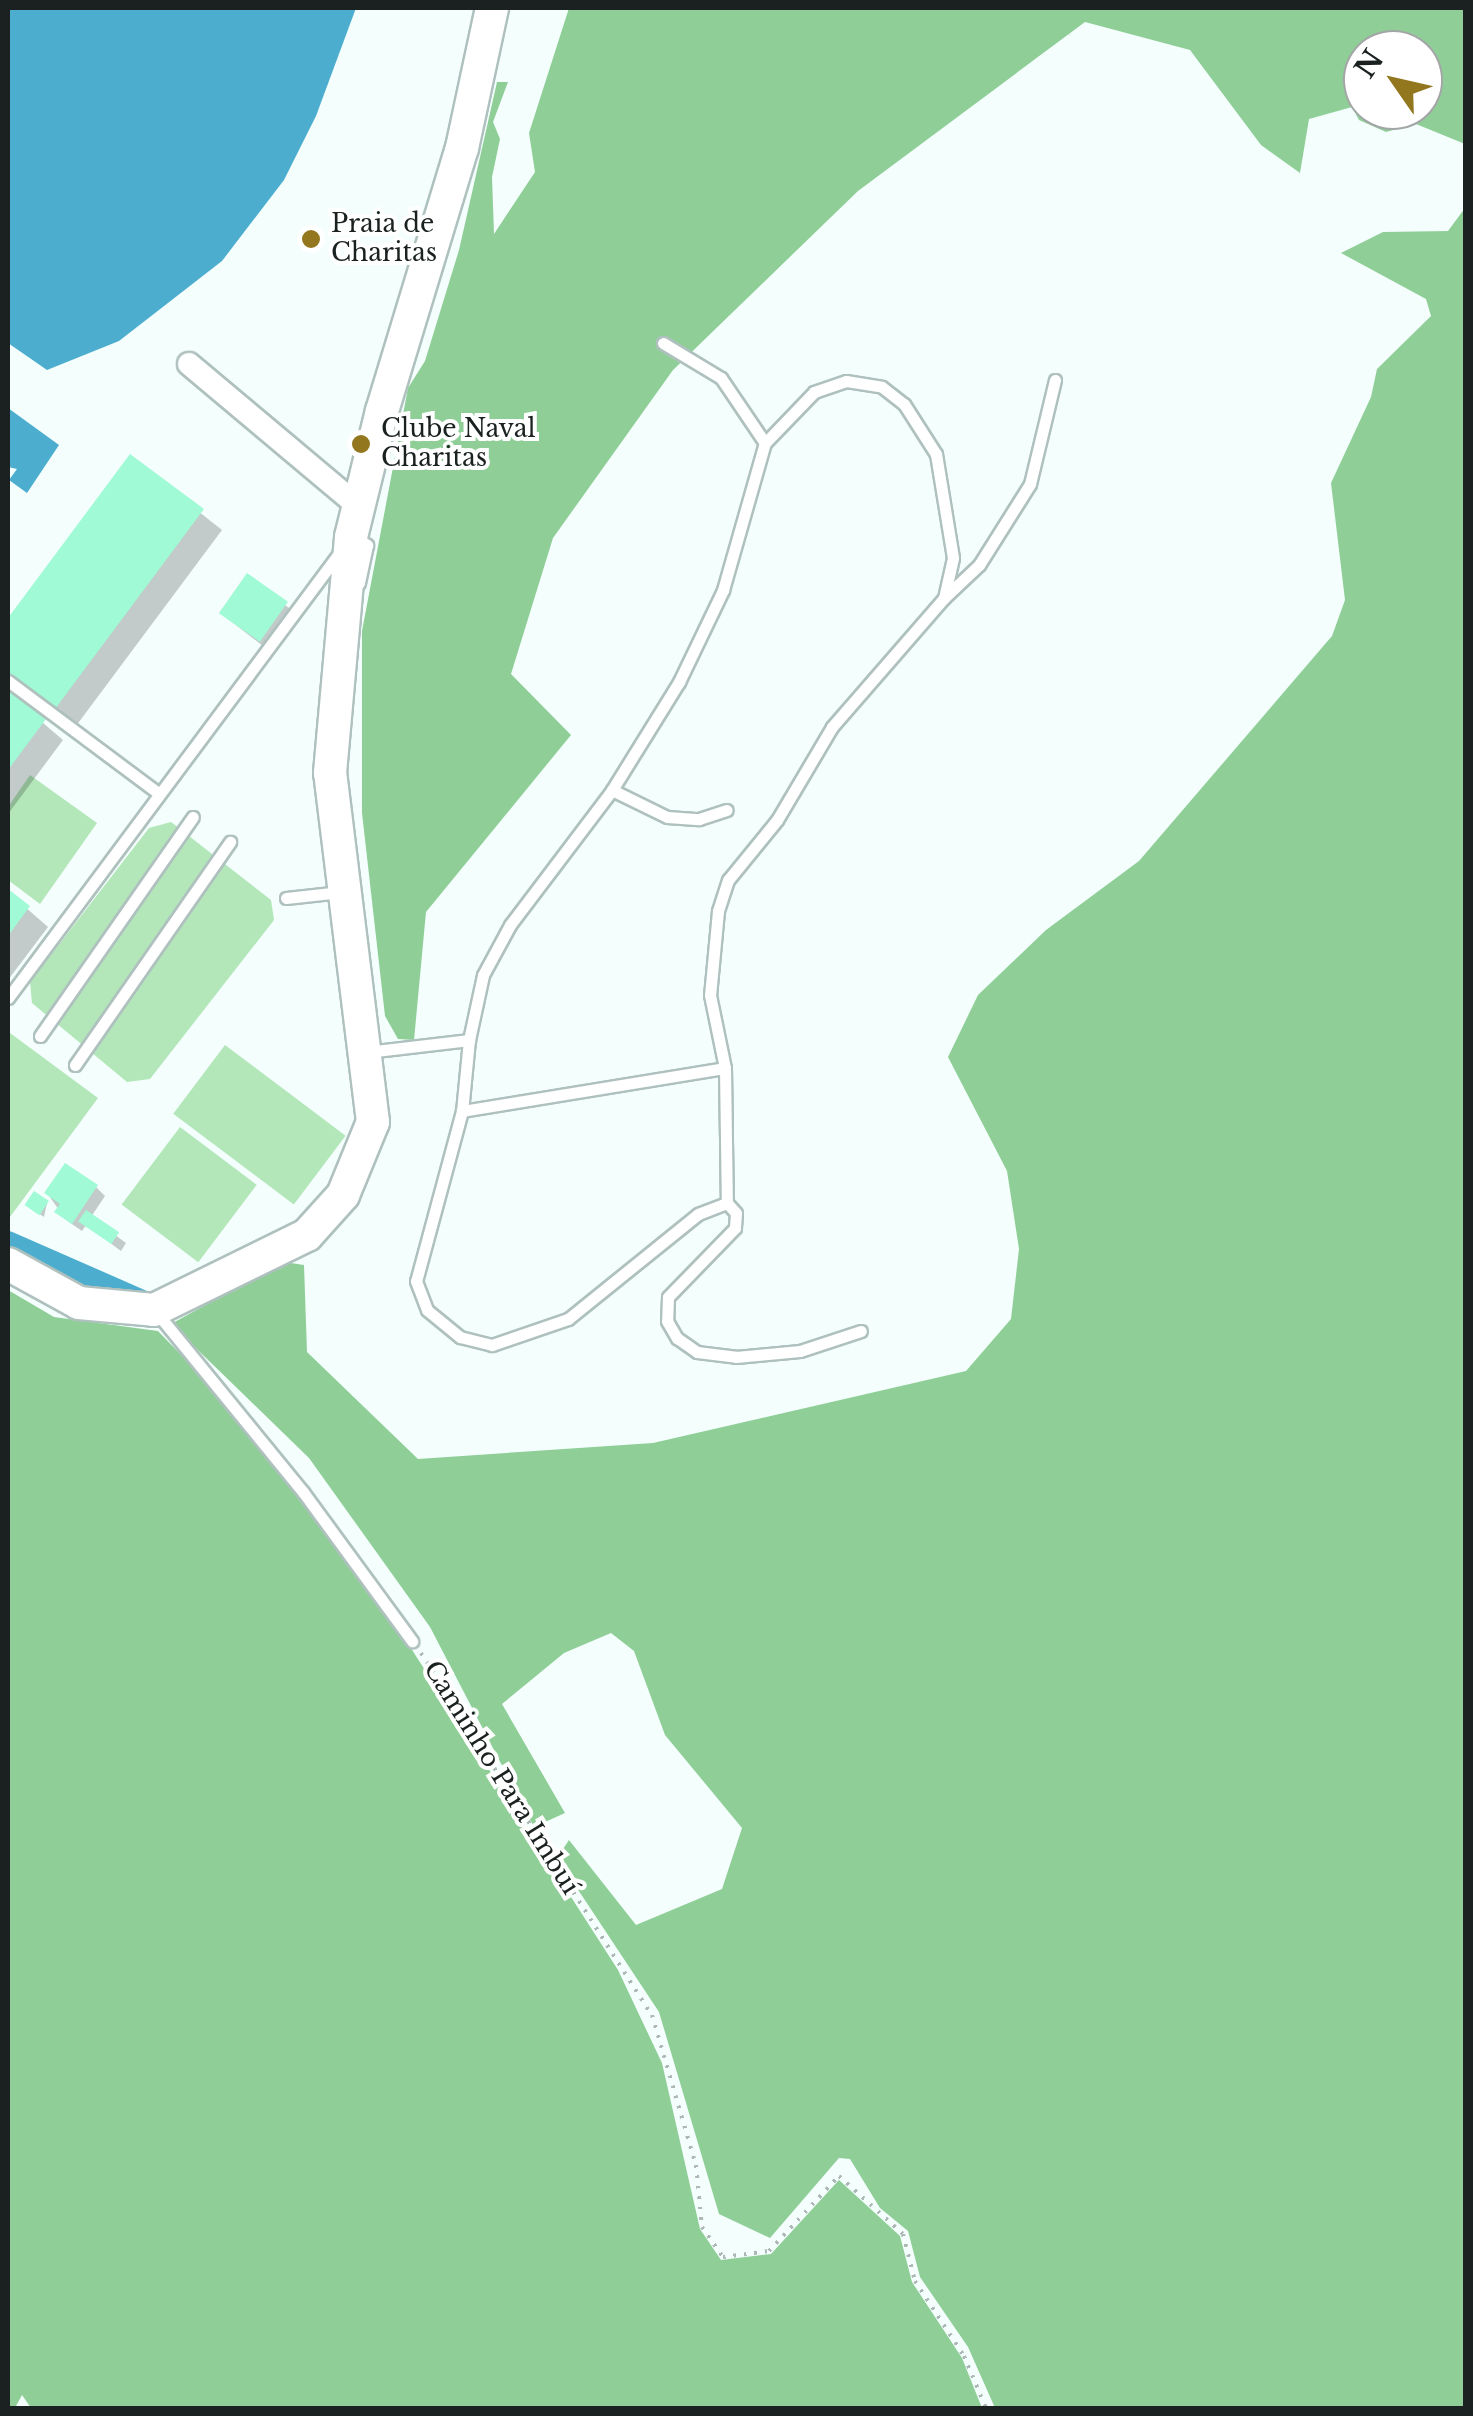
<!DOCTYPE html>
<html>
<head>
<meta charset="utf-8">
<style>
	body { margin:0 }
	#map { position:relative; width:1473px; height:2416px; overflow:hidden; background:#f3fefd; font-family:"Libre Baskerville",serif }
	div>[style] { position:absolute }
	.green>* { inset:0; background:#b3e7b9; transform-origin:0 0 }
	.forest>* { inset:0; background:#8fcf97 }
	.water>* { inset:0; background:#4cadce }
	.shadow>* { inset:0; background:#0003; transform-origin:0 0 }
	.canal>* { height:22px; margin:-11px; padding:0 11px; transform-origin:11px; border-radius:11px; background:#4cadce }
	.building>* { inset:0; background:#9ffad5; transform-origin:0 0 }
	.path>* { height:4px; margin-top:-2px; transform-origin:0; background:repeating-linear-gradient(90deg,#adb7b6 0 2.5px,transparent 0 10.5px) }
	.roads { filter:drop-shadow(2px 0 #afc1be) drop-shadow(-2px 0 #afc1be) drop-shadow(0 2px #afc1be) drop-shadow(0 -2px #afc1be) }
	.lane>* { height:11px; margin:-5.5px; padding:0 5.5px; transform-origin:5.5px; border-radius:5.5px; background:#fff }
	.street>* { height:22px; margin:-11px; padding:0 11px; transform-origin:11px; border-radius:11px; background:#fff }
	.secondary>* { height:32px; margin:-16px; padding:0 16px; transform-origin:16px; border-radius:16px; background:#fff }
	.dots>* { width:28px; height:28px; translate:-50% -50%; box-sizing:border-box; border:5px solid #fff; border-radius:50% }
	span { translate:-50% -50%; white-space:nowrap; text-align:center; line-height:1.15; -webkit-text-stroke:8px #fff; paint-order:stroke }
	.poi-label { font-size:25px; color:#1a2120 }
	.left { translate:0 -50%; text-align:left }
	.street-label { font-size:25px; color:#1a2120 }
	.frame { position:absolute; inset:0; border:10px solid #1a2120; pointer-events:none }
	.north { position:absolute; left:1343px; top:30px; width:100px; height:100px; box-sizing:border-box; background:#fff; border:2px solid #a3a6a6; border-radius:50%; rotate:304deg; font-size:28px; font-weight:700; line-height:40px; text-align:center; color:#1a2120 }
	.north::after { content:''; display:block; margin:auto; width:35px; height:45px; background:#92771e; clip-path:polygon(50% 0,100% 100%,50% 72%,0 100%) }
</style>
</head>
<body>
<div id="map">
	<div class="green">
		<i style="clip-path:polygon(30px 775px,97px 823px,40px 904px,8px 880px,8px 807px)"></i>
		<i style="clip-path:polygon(171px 822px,271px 900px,274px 920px,150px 1079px,127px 1082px,32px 1003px,30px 982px,149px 828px)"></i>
		<i style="clip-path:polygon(10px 1033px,98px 1098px,10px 1217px,8px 1037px)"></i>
		<i style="left:225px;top:1045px;width:151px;height:86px;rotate:37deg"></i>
		<i style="left:180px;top:1127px;width:96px;height:97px;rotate:37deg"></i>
	</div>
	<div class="forest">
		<i style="clip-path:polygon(evenodd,569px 8px,1465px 8px,1465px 144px,1416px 124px,1386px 132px,1359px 120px,1352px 107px,1309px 119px,1300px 173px,1261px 145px,1190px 50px,1085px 22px,858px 191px,673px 370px,553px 538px,511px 674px,571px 735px,426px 912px,414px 1040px,398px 1039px,385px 1016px,362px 813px,362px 631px,408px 388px,425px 361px,459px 250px,497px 82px,508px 82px,493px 122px,500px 139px,492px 177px,494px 234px,535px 172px,529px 133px,569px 8px,1363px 50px,1423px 50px,1423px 110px,1363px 110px,1363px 50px)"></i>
		<i style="clip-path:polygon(1465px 208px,1465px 2408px,995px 2408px,968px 2347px,920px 2277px,908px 2231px,880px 2208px,850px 2159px,839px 2158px,770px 2238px,719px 2214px,659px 2012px,557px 1858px,569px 1840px,636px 1925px,722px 1889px,742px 1828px,665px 1735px,634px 1651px,611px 1633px,564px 1653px,502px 1704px,565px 1813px,534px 1827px,430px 1627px,309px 1458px,171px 1324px,284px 1262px,304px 1265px,307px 1352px,418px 1459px,653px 1443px,966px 1371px,1011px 1319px,1019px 1249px,1007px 1171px,948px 1057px,978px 995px,1046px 930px,1139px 861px,1332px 636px,1345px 600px,1331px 483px,1371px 397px,1377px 369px,1431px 316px,1426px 299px,1341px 253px,1383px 232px,1448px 231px)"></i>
		<i style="clip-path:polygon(8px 1290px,54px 1317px,158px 1331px,304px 1482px,618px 1970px,662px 2063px,700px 2229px,721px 2260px,771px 2254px,839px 2180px,900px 2236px,912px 2282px,962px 2358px,982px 2408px,31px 2408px,22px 2395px,15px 2408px,8px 2408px)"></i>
	</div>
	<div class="water">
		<i style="clip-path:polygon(8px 8px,356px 8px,316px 116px,284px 180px,222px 261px,119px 341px,47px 370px,8px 343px)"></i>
		<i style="clip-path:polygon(8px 408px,59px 445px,27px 493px,9px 480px,17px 469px,8px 467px)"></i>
	</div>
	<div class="shadow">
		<i style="clip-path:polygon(131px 458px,222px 530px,73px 730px,8px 682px,8px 623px)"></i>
		<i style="left:248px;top:576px;width:68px;height:46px;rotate:38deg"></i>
		<i style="clip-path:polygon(8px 693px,63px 740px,8px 814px)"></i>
		<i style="clip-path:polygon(8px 892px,48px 927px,8px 980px)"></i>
		<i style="clip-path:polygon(96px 1187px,105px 1196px,91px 1217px,126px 1243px,121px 1251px,86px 1225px,82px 1231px,66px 1220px,47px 1193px)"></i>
		<i style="clip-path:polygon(47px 1203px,44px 1217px,32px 1209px)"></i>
	</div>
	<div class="canal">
		<i style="left:8px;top:1242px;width:150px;rotate:23.7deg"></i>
	</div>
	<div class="building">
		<i style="clip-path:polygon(130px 454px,204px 509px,52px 713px,8px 680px,8px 618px)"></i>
		<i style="left:247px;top:573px;width:50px;height:49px;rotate:35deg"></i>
		<i style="clip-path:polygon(8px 690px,46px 719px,8px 770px)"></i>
		<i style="clip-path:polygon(8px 889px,30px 906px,8px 936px)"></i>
		<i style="clip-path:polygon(65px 1163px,98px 1185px,72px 1224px,54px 1212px,60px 1204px,44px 1193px)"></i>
		<i style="left:34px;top:1191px;width:18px;height:17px;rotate:34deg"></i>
		<i style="left:86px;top:1210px;width:40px;height:14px;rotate:34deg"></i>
	</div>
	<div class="path">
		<i style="left:421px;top:1653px;width:429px;rotate:57.5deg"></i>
		<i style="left:652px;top:2015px;width:156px;rotate:73.7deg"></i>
		<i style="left:696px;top:2165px;width:62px;rotate:84.5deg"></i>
		<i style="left:702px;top:2227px;width:37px;rotate:55deg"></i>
		<i style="left:723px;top:2257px;width:46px;rotate:-7.4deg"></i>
		<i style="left:769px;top:2251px;width:103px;rotate:-47deg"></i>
		<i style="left:839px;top:2176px;width:86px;rotate:42.2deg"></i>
		<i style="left:903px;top:2234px;width:49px;rotate:75.7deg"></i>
		<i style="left:915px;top:2281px;width:90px;rotate:56.8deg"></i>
		<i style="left:964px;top:2356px;width:56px;rotate:67.1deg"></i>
	</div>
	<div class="roads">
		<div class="lane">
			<i style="left:663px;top:343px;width:68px;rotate:31.1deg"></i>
			<i style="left:721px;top:378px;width:78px;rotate:55.9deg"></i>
			<i style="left:765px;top:443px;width:71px;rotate:-46.1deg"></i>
			<i style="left:814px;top:392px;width:34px;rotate:-19deg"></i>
			<i style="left:846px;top:381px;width:36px;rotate:9deg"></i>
			<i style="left:882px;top:387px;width:28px;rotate:38deg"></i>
			<i style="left:904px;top:404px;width:59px;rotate:57.4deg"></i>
			<i style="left:936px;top:454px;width:105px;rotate:80.7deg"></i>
			<i style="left:953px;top:558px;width:41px;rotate:102.7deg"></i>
			<i style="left:944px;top:598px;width:171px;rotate:131deg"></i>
			<i style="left:832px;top:727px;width:108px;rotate:120.6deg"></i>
			<i style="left:777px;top:820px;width:77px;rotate:129.2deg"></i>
			<i style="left:728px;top:880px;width:33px;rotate:108deg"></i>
			<i style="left:718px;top:911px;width:84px;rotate:95.4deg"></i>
			<i style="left:710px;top:995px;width:75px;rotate:78.4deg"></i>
			<i style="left:725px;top:1068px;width:135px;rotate:89.2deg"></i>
			<i style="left:356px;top:537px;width:14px;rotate:36deg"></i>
			<i style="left:367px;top:545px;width:39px;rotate:102deg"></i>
			<i style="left:944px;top:598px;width:48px;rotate:-43.3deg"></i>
			<i style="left:979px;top:565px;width:96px;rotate:-57.8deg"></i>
			<i style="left:1030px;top:484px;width:107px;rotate:-76.5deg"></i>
			<i style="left:8px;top:681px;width:187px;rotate:36.7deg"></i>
			<i style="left:612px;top:790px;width:127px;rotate:-58.2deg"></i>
			<i style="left:679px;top:682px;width:102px;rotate:-64.4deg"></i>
			<i style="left:723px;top:590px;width:153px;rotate:-74.1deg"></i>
			<i style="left:286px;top:898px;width:55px;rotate:-6.2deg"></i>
			<i style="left:8px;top:998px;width:556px;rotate:-53.34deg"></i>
			<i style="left:40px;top:1036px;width:267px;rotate:-55.1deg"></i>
			<i style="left:469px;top:1040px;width:71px;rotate:95.6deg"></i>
			<i style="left:462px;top:1111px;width:176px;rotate:105.1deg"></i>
			<i style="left:416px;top:1281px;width:31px;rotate:69deg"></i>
			<i style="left:427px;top:1310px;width:43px;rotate:39.3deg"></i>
			<i style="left:460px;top:1337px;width:33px;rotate:14deg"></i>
			<i style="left:492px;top:1345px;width:80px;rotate:-18.9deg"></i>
			<i style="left:568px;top:1319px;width:167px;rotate:-38.9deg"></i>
			<i style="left:698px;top:1214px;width:31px;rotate:-21deg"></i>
			<i style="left:727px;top:1203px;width:13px;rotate:48deg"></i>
			<i style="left:736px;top:1213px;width:15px;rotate:94deg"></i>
			<i style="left:735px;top:1228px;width:96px;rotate:134.2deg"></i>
			<i style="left:668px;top:1297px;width:24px;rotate:92deg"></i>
			<i style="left:667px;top:1321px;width:20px;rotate:60deg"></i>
			<i style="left:677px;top:1338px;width:24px;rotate:35deg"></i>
			<i style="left:697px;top:1352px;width:39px;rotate:7deg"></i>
			<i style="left:736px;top:1357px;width:64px;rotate:-5.4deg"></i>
			<i style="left:800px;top:1351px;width:64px;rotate:-18.2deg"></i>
			<i style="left:367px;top:1052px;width:103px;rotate:-6.7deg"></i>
			<i style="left:469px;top:1040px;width:66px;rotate:-77.8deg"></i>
			<i style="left:483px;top:975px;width:57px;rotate:-61.6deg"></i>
			<i style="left:510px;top:925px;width:169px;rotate:-52.9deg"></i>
			<i style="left:612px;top:790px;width:61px;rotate:26.1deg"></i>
			<i style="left:667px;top:817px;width:32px;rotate:4deg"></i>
			<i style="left:699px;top:819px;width:29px;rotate:-18deg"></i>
			<i style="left:75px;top:1065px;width:272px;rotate:-55.2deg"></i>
			<i style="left:462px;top:1111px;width:266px;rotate:-9.3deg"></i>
			<i style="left:157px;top:1313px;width:231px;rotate:50.8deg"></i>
			<i style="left:303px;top:1492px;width:185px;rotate:53.8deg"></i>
		</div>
		<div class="street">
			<i style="left:189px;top:364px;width:219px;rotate:40deg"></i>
		</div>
		<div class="secondary">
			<i style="left:8px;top:1264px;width:81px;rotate:28.8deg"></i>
			<i style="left:79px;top:1303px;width:75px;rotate:5.3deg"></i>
			<i style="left:154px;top:1310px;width:170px;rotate:-26.1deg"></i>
			<i style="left:307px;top:1235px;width:54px;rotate:-48deg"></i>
			<i style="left:343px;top:1195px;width:79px;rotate:-67.7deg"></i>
			<i style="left:373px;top:1122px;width:352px;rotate:-97deg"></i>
			<i style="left:330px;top:773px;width:237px;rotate:-84.9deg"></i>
			<i style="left:351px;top:537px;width:130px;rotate:-76.2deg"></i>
			<i style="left:382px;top:411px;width:275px;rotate:-73.1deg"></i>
			<i style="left:462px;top:148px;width:143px;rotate:-77.9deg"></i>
		</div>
	</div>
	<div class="dots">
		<i style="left:311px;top:239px;background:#92771e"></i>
		<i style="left:361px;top:444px;background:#92771e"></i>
	</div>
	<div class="poi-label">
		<span class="left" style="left:331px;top:239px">Praia de<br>Charitas</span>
		<span class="left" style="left:381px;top:444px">Clube Naval<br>Charitas</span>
	</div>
	<div class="street-label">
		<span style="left:501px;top:1778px;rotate:58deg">Caminho Para Imbuí</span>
	</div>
	<div class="frame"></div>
	<div class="north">N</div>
</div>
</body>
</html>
